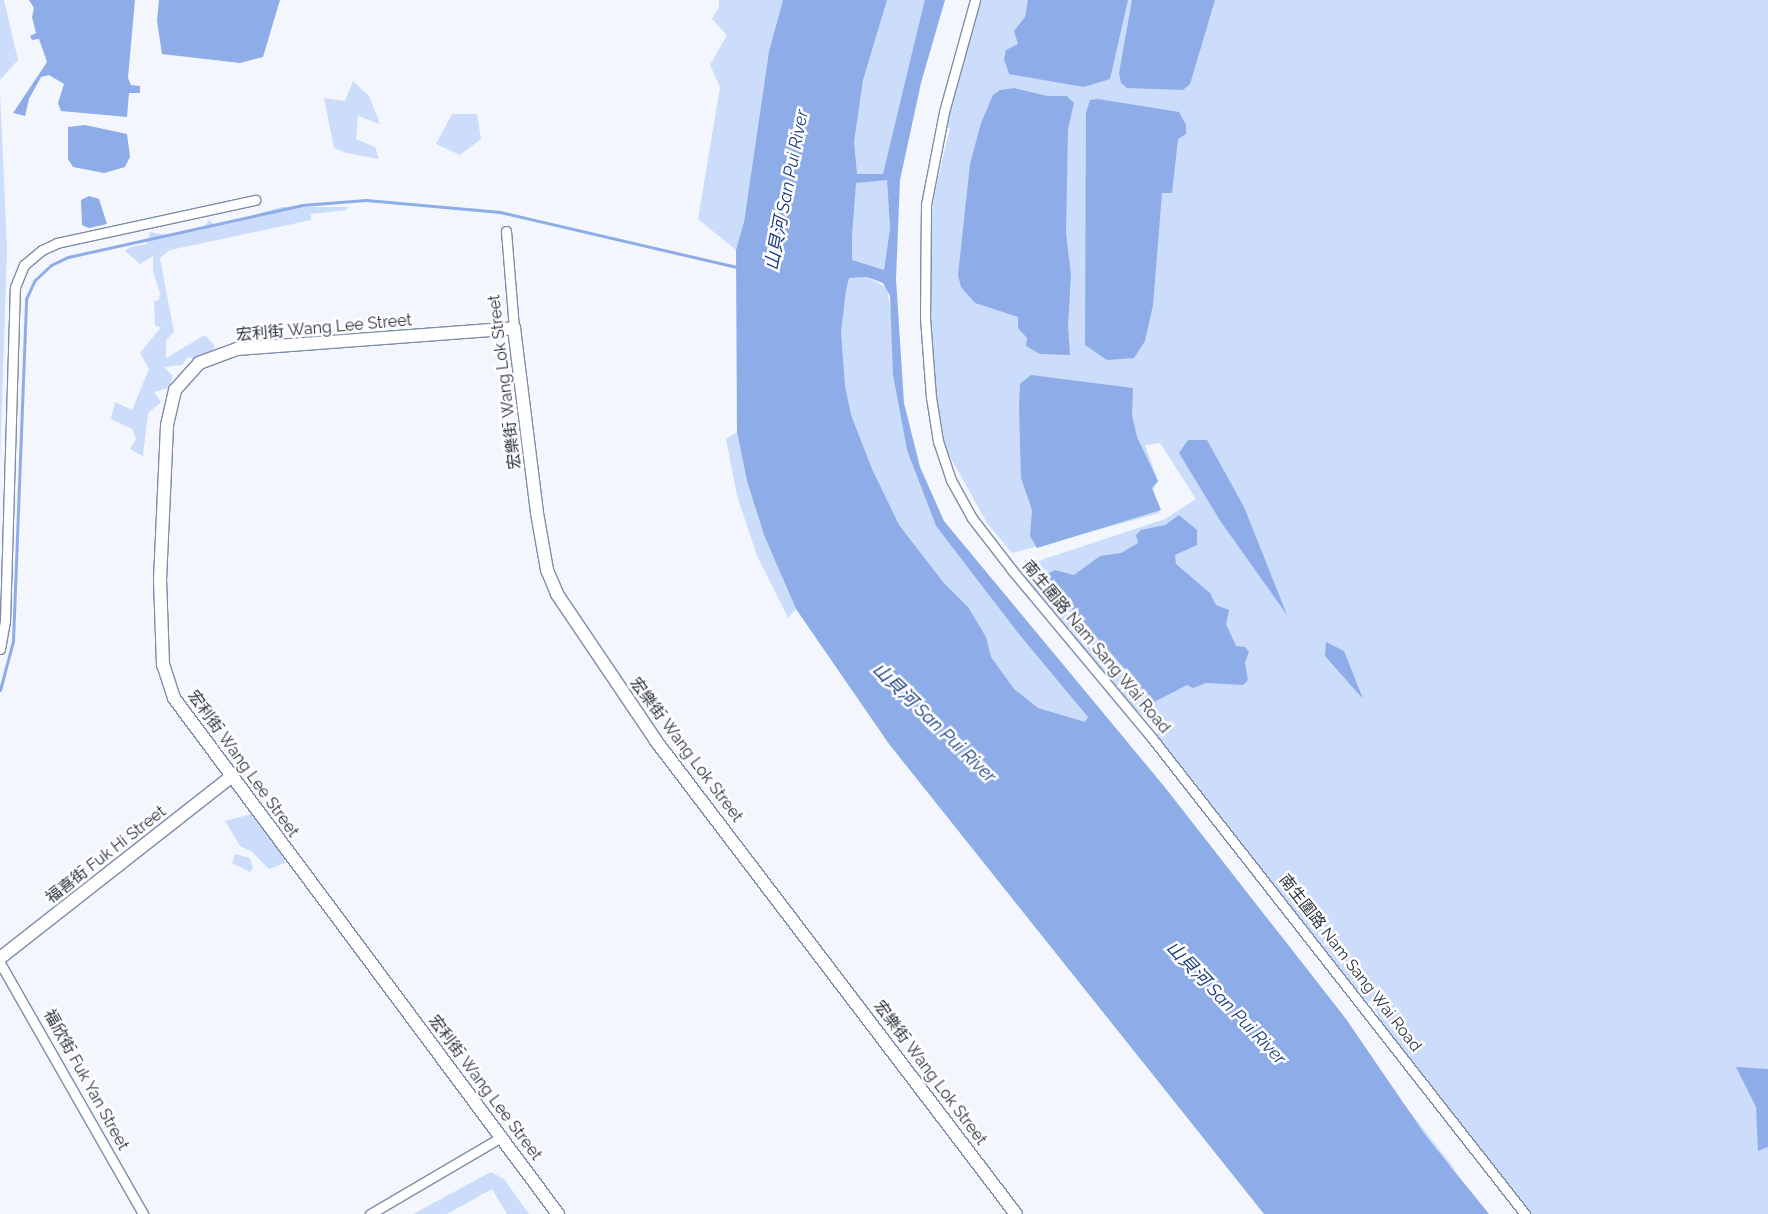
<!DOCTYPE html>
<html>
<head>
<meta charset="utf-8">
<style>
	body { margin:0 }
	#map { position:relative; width:1768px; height:1214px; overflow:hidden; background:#f3f6fd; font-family:Raleway,"Noto Sans TC",sans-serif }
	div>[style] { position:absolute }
	.green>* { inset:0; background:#ccdcfb }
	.water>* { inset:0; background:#8eade8 }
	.stream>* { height:3px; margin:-1.5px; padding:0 1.5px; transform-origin:1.5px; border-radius:1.5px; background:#8eade8 }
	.roads { filter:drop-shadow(1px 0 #7e8da9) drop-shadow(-1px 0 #7e8da9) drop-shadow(0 1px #7e8da9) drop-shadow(0 -1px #7e8da9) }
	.street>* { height:9px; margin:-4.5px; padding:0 4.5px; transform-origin:4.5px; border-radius:4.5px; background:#fff }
	.secondary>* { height:12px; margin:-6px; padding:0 6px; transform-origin:6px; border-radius:6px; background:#fff }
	span { translate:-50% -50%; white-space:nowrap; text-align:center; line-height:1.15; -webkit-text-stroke:5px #fff; paint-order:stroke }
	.street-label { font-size:16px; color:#2b313d }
	.water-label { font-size:18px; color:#1d3e83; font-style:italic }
</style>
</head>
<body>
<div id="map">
	<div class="green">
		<i style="clip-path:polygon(0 0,4px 0,18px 60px,0 80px)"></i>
		<i style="clip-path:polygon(719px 0,783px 0,769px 51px,744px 222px,736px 250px,698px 219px,720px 87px,710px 65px,727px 35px,712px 19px,719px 7px)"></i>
		<i style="clip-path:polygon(870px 0,925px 0,884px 174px,858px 174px,857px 182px,887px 180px,890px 228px,884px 270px,870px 266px,849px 278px,867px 277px,887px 288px,893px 324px,893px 375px,907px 449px,936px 526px,1018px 633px,1079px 705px,1088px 717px,1085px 722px,1163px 785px,1346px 1019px,1391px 1088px,1458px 1173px,885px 628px,800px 273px)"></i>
		<i style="clip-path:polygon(974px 0,1768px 0,1768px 1214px,1525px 1214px,1379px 1035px,1379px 1017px,1371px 1001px,1357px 1004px,1330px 962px,1319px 958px,1275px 904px,1278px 897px,1152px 738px,1161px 730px,1136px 710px,1022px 582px,1017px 568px,1165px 519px,1196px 499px,1160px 443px,1145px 445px,1158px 481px,1153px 490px,1160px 513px,1012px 553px,987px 523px,948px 453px,931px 397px,926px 253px,935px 191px,950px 128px,937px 125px)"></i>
		<i style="clip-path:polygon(353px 81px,369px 96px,380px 124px,358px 116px,356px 139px,375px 147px,379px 159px,346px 153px,334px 148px,324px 98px,345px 101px)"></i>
		<i style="clip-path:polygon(0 91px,7px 249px,0 463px)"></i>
		<i style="clip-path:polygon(452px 114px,477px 114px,481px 139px,460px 155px,436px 144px)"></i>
		<i style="clip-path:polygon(281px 207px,348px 207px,347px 210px,311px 214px,311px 220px,170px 250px,160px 258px,174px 332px,166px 340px,166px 358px,205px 335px,214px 345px,214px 367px,188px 357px,182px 365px,164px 367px,173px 376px,169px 388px,154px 392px,161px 402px,148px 413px,143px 456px,130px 449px,136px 439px,132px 429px,111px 419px,115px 402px,132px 410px,149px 369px,140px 353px,161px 327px,155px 326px,154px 301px,159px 300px,160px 293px,153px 272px,153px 256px,140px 264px,125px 251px,130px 247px,147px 244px,150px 232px,166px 235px,202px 230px,209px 220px,217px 226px)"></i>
		<i style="clip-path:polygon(737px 432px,747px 481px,764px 535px,796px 609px,788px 618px,757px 556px,737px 496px,726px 439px)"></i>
		<i style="clip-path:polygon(266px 810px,284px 836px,285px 863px,269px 869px,251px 851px,240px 846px,225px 821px)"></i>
		<i style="clip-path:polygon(235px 854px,250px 858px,253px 868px,250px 872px,232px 863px)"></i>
		<i style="clip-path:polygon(491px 1172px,504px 1179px,529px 1214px,507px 1214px,492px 1189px,447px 1214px,413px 1214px)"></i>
	</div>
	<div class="water">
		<i style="clip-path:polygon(29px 0,135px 0,128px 78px,131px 85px,140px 86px,140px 93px,129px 93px,127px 117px,61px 111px,58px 103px,64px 84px,49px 75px,41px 77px,29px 99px,25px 116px,13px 113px,47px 62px,39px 39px,32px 40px,30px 36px,36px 33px,32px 17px,34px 8px)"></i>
		<i style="clip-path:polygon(159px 0,280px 0,263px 57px,240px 63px,162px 54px,157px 21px)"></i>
		<i style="clip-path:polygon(evenodd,783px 0,887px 0,863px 80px,854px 142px,857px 174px,883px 174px,924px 3px,925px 0,945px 0,921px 83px,900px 180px,896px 279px,904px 403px,920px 467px,944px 521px,1163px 785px,1346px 1019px,1426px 1136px,1489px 1214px,1264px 1214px,889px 744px,796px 609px,764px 535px,747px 481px,737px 432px,736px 250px,744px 222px,769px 51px,783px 0,887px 180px,890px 228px,884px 270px,852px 260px,852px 236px,856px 183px,887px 180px,783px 0,867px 277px,883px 283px,890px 296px,893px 375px,907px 450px,936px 526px,1018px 633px,1088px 717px,1085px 722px,1038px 708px,1014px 689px,991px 657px,986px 637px,968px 607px,943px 582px,899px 525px,872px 469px,851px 415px,845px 386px,841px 332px,846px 290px,849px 278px,867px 277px)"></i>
		<i style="clip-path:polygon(1028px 0,1128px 0,1110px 79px,1084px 87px,1009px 74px,1004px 59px,1006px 50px,1018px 44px,1014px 31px,1025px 17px)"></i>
		<i style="clip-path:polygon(1132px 0,1215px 0,1190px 84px,1183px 90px,1127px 88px,1121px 83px,1119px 73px)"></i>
		<i style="clip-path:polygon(1014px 88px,1047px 96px,1067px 96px,1074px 103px,1068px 129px,1066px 233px,1071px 275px,1068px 326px,1070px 355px,1040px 354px,1026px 346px,1027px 338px,1018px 328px,1018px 317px,975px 303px,961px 287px,958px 275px,970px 164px,981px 123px,993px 95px,1000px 90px)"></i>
		<i style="clip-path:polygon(1098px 99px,1179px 112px,1186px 125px,1186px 134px,1178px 139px,1172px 193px,1162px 193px,1153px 305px,1145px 341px,1134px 358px,1107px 360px,1085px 345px,1086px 113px,1090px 100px)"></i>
		<i style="clip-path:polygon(85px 125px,127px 134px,130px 157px,125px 167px,104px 173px,73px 167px,68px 159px,68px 127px)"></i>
		<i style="clip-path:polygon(89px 196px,99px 199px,107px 224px,89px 228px,82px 225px,81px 200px)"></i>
		<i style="clip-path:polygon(1031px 375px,1133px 388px,1132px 415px,1137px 437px,1158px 481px,1152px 488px,1161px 510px,1037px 548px,1030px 536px,1032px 510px,1021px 478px,1019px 407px,1020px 384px)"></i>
		<i style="clip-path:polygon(1188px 440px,1207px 440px,1244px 507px,1287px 615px,1221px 522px,1179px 453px)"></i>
		<i style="clip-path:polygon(1179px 515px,1197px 530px,1197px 545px,1175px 555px,1176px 564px,1210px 593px,1216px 605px,1229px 610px,1226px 624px,1236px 646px,1245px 647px,1249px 652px,1245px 663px,1248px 680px,1243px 685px,1206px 683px,1193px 688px,1187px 685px,1154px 702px,1050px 584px,1046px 575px,1055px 570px,1074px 575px,1100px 556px,1121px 553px,1138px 543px,1136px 535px,1141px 530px,1165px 525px)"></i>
		<i style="clip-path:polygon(1326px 642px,1344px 651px,1363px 699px,1325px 656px)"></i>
		<i style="clip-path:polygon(1736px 1067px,1768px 1069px,1768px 1147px,1758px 1151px,1756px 1107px)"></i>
	</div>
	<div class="stream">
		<i style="left:0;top:690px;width:51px;rotate:-75.1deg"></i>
		<i style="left:13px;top:641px;width:342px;rotate:-87.8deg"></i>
		<i style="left:26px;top:299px;width:21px;rotate:-65deg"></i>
		<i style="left:35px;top:280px;width:22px;rotate:-43deg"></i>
		<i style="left:51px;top:265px;width:19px;rotate:-25deg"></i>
		<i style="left:68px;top:257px;width:240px;rotate:-12.5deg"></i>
		<i style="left:302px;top:205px;width:64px;rotate:-4.5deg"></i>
		<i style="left:366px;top:200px;width:135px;rotate:5.1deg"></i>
		<i style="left:500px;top:212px;width:243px;rotate:13.1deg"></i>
	</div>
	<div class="roads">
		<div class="street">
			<i style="left:975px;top:0;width:116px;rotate:105.5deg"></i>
			<i style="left:944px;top:112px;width:95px;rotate:101deg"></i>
			<i style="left:926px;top:205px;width:113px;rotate:90.5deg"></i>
			<i style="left:925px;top:318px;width:79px;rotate:85.7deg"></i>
			<i style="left:931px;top:397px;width:45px;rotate:81deg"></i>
			<i style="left:938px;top:441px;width:41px;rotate:71.6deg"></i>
			<i style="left:951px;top:480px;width:43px;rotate:61.1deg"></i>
			<i style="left:972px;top:518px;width:66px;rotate:52.4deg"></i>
			<i style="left:1012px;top:570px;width:219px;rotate:50.2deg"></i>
			<i style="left:1152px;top:738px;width:605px;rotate:51.92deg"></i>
			<i style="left:506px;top:231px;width:97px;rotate:85.3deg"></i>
			<i style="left:0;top:649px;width:28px;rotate:-80deg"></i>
			<i style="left:5px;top:621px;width:334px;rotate:-88.3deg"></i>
			<i style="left:15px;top:287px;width:24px;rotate:-68deg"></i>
			<i style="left:24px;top:265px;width:23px;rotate:-40deg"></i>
			<i style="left:42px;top:250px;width:17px;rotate:-25deg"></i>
			<i style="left:57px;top:243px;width:203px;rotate:-12.3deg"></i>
			<i style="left:0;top:963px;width:289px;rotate:60.3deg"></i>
			<i style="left:370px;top:1214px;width:152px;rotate:-30.4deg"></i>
		</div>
		<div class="secondary">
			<i style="left:0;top:958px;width:293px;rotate:-38.1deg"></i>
			<i style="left:558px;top:1214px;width:643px;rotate:-126.66deg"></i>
			<i style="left:174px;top:698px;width:35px;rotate:-108deg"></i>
			<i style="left:163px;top:665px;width:85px;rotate:-92deg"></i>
			<i style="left:160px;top:580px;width:155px;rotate:-87.4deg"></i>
			<i style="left:167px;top:425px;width:36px;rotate:-77deg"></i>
			<i style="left:175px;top:390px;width:36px;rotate:-48deg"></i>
			<i style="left:199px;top:363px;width:40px;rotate:-20.2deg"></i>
			<i style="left:237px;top:349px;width:278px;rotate:-4.3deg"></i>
			<i style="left:514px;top:328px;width:186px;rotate:82.9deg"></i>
			<i style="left:537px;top:513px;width:58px;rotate:80deg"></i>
			<i style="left:547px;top:570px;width:26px;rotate:67deg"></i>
			<i style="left:557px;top:594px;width:177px;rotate:56deg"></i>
			<i style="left:656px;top:741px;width:594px;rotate:52.73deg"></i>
		</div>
	</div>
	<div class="street-label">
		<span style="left:324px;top:328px;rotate:-5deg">宏利街 Wang Lee Street</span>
		<span style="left:505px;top:382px;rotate:-97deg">宏樂街 Wang Lok Street</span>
		<span style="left:1096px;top:647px;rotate:50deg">南生圍路 Nam Sang Wai Road</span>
		<span style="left:686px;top:750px;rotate:53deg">宏樂街 Wang Lok Street</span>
		<span style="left:243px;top:764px;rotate:54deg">宏利街 Wang Lee Street</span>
		<span style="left:106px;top:855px;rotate:-38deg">福喜街 Fuk Hi Street</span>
		<span style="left:1350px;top:963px;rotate:52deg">南生圍路 Nam Sang Wai Road</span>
		<span style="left:930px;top:1073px;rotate:53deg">宏樂街 Wang Lok Street</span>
		<span style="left:86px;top:1080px;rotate:61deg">福欣街 Fuk Yan Street</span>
		<span style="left:485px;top:1088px;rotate:53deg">宏利街 Wang Lee Street</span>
	</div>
	<div class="water-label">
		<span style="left:787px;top:190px;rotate:-79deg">山貝河 San Pui River</span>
		<span style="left:934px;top:723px;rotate:44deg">山貝河 San Pui River</span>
		<span style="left:1226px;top:1003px;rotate:46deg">山貝河 San Pui River</span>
	</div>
</div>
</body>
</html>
